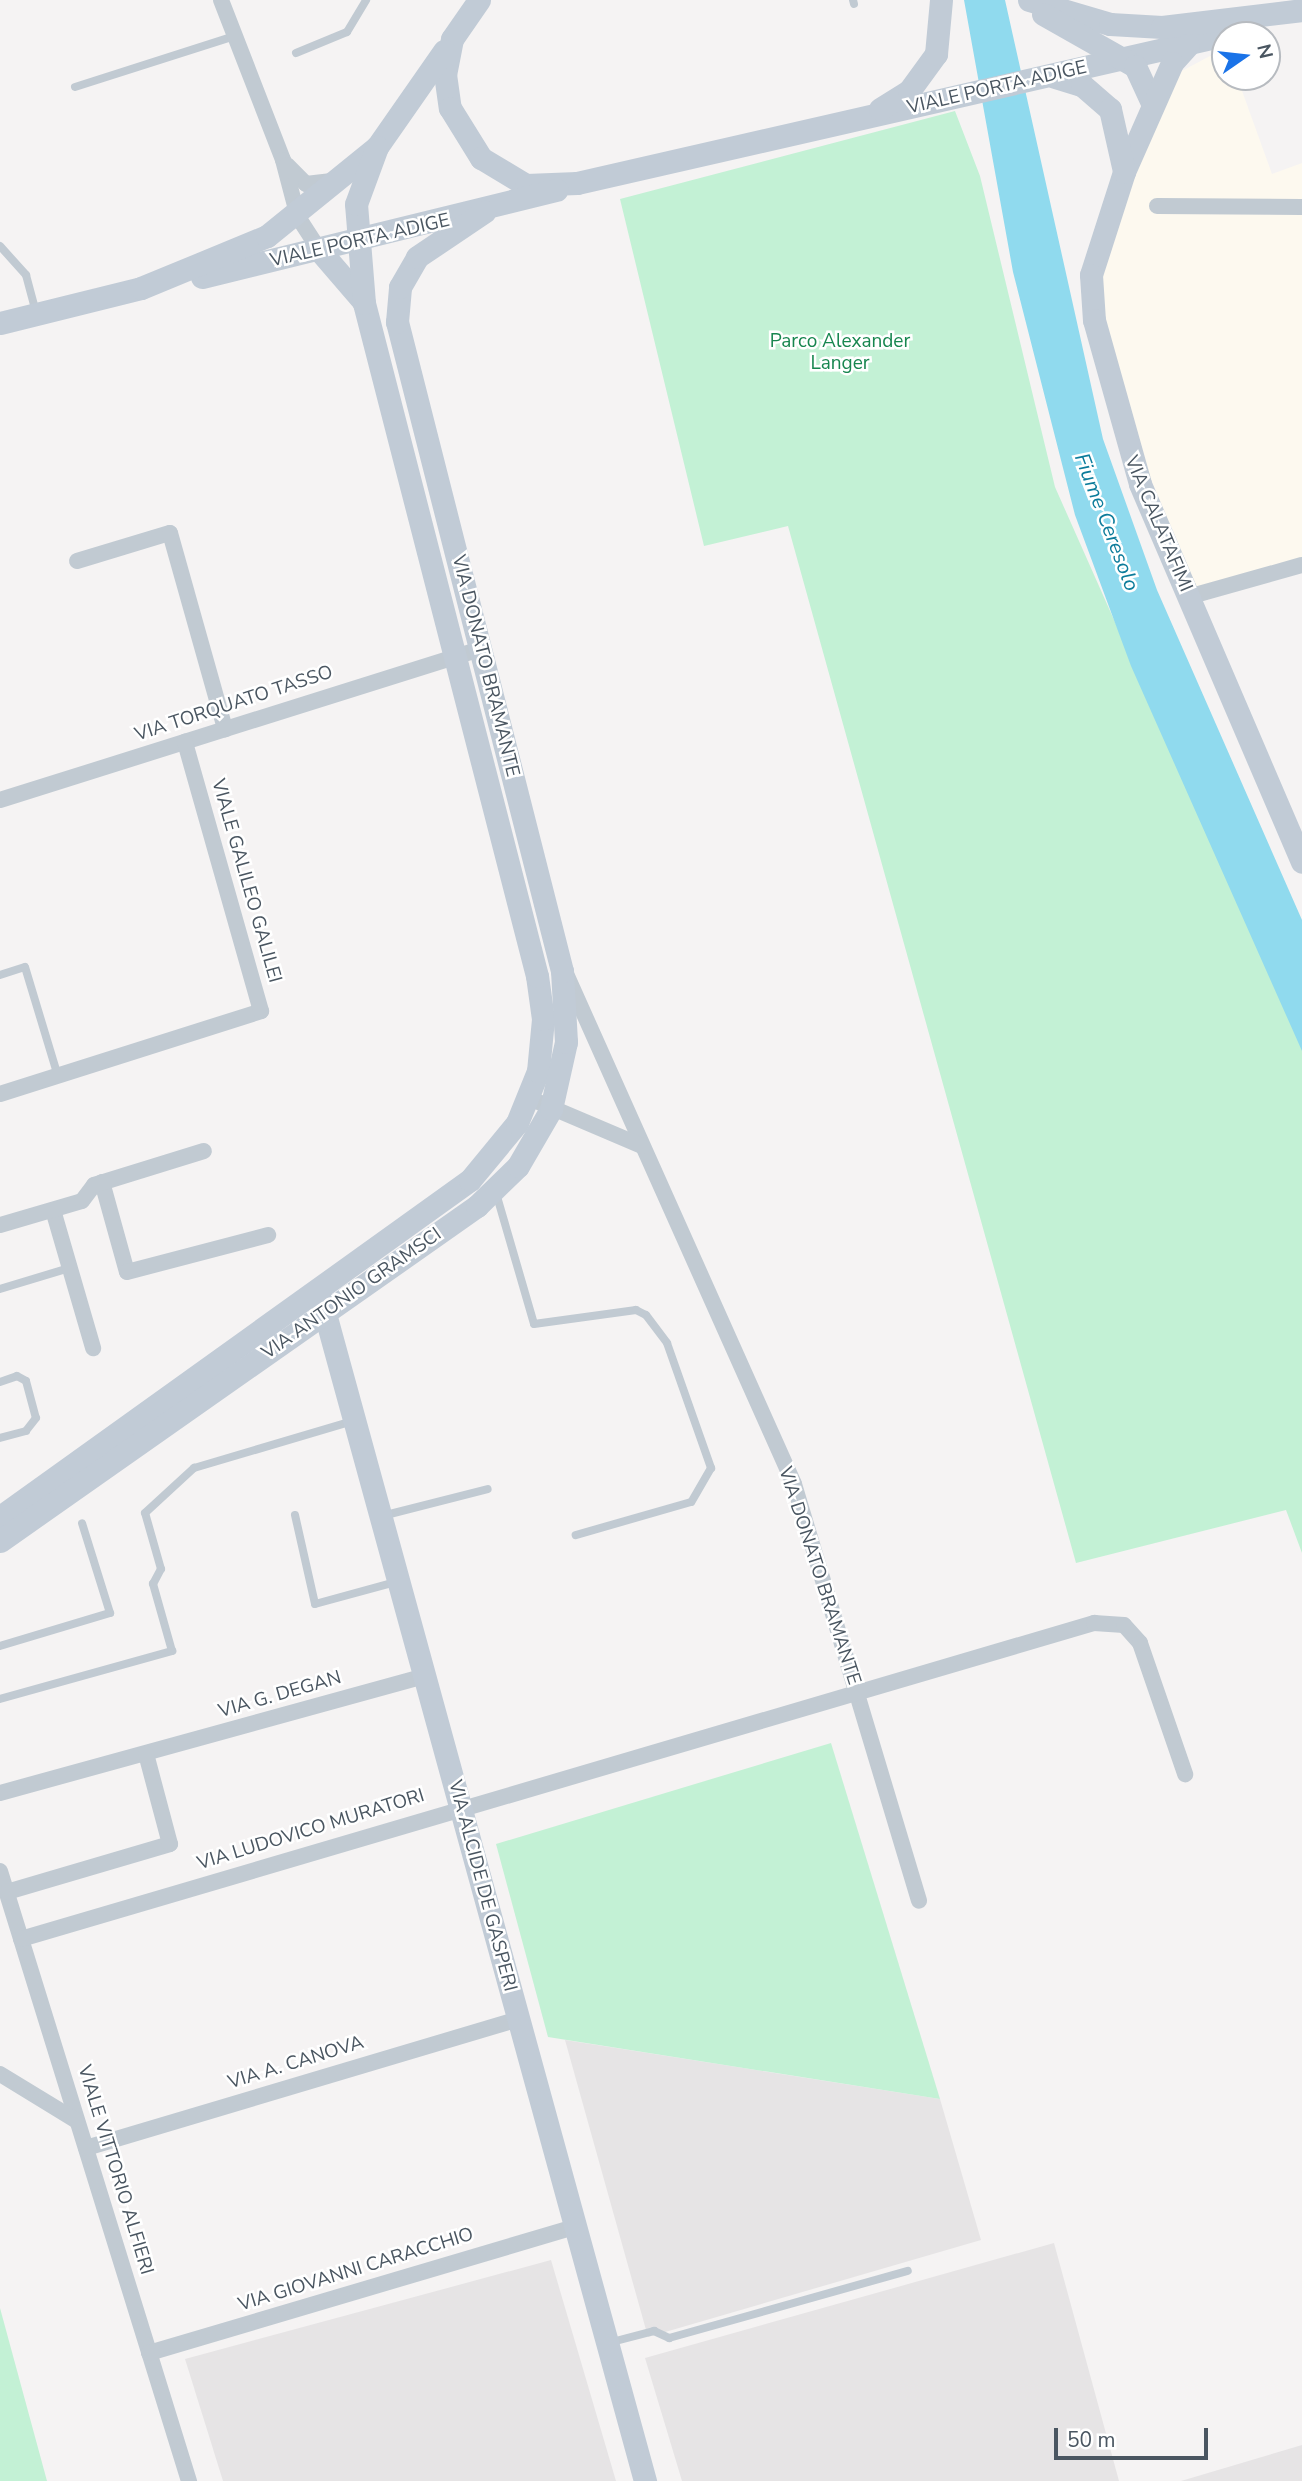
<!DOCTYPE html>
<html>
<head>
<meta charset="utf-8">
<style>
	body { margin:0 }
	#map { position:relative; width:1302px; height:2481px; overflow:hidden; background:#f5f3f3; font-family:"Nunito Sans",sans-serif }
	div>[style] { position:absolute }
	.commercial>* { inset:0; background:#fdf9ef }
	.education>* { inset:0; background:#e6e4e5 }
	.green>* { inset:0; background:#c3f1d5 }
	.water>* { inset:0; background:#90daee }
	.lane>* { height:8px; margin:-4px; padding:0 4px; transform-origin:4px; border-radius:4px; background:#c1cad2 }
	.street>* { height:16px; margin:-8px; padding:0 8px; transform-origin:8px; border-radius:8px; background:#c1cad2 }
	.secondary>* { height:23px; margin:-11.5px; padding:0 11.5px; transform-origin:11.5px; border-radius:11.5px; background:#c1cbd6 }
	span { translate:-50% -50%; white-space:nowrap; text-align:center; line-height:1.15; -webkit-text-stroke:5px #fff; paint-order:stroke }
	.street-label { font-size:19px; color:#4a5661 }
	.park-label { font-size:19px; color:#17864f }
	.water-label { font-size:21px; color:#0c7c9b; font-style:italic }
	.north { position:absolute; left:1211px; top:21px; width:70px; height:70px; box-sizing:border-box; background:#fff; border:2px solid #b7bbc0; border-radius:50%; rotate:76deg; font-size:19px; font-weight:700; line-height:28px; text-align:center; color:#4a5661 }
	.north::after { content:''; display:block; margin:auto; width:24px; height:32px; background:#1a73e8; clip-path:polygon(50% 0,100% 100%,50% 72%,0 100%) }
	.scale { position:absolute; left:1054px; top:2428px; width:154px; height:32px; box-sizing:border-box; border:4px solid #4a5661; border-top:0; padding-left:9px; font-size:21px; line-height:24px; white-space:nowrap; color:#4a5661; -webkit-text-stroke:5px #fff; paint-order:stroke }
</style>
</head>
<body>
<div id="map">
	<div class="commercial">
		<i style="clip-path:polygon(1225px 48px,1225px 77px,1237px 77px,1272px 174px,1302px 163px,1302px 562px,1195px 600px,1118px 395px,1099px 316px,1106px 233px,1163px 81px)"></i>
	</div>
	<div class="education">
		<i style="clip-path:polygon(565px 2040px,940px 2099px,981px 2240px,648px 2337px)"></i>
		<i style="clip-path:polygon(1054px 2243px,1119px 2481px,682px 2481px,645px 2358px)"></i>
		<i style="clip-path:polygon(551px 2260px,616px 2481px,223px 2481px,185px 2359px)"></i>
		<i style="clip-path:polygon(1302px 2445px,1302px 2481px,1181px 2481px)"></i>
	</div>
	<div class="green">
		<i style="clip-path:polygon(955px 111px,980px 176px,1055px 487px,1302px 1043px,1302px 1553px,1286px 1510px,1076px 1563px,788px 526px,704px 546px,620px 199px)"></i>
		<i style="clip-path:polygon(831px 1743px,940px 2099px,548px 2037px,496px 1844px)"></i>
		<i style="clip-path:polygon(0 2308px,47px 2481px,0 2481px)"></i>
	</div>
	<div class="water">
		<i style="clip-path:polygon(964px 0,1005px 0,1103px 439px,1157px 590px,1302px 920px,1302px 1051px,1131px 666px,1075px 515px,1013px 272px)"></i>
	</div>
	<div class="lane">
		<i style="left:853px;top:0;width:4px;rotate:76deg"></i>
		<i style="left:296px;top:53px;width:55px;rotate:-22.4deg"></i>
		<i style="left:347px;top:32px;width:37px;rotate:-59deg"></i>
		<i style="left:75px;top:87px;width:168px;rotate:-17.7deg"></i>
		<i style="left:0;top:246px;width:39px;rotate:48deg"></i>
		<i style="left:26px;top:275px;width:38px;rotate:75deg"></i>
		<i style="left:0;top:975px;width:26px;rotate:-18deg"></i>
		<i style="left:25px;top:967px;width:114px;rotate:73.2deg"></i>
		<i style="left:496px;top:1193px;width:136px;rotate:73.8deg"></i>
		<i style="left:534px;top:1324px;width:103px;rotate:-7.8deg"></i>
		<i style="left:636px;top:1310px;width:11px;rotate:27deg"></i>
		<i style="left:646px;top:1315px;width:35px;rotate:53deg"></i>
		<i style="left:667px;top:1343px;width:133px;rotate:70.6deg"></i>
		<i style="left:711px;top:1468px;width:39px;rotate:120deg"></i>
		<i style="left:691px;top:1502px;width:120px;rotate:164deg"></i>
		<i style="left:0;top:1289px;width:72px;rotate:-16.9deg"></i>
		<i style="left:0;top:1382px;width:18px;rotate:-19deg"></i>
		<i style="left:17px;top:1376px;width:10px;rotate:29deg"></i>
		<i style="left:26px;top:1381px;width:38px;rotate:75deg"></i>
		<i style="left:36px;top:1418px;width:16px;rotate:128deg"></i>
		<i style="left:26px;top:1431px;width:27px;rotate:165deg"></i>
		<i style="left:295px;top:1515px;width:91px;rotate:77.3deg"></i>
		<i style="left:315px;top:1604px;width:84px;rotate:-15.2deg"></i>
		<i style="left:382px;top:1516px;width:109px;rotate:-14.3deg"></i>
		<i style="left:0;top:1646px;width:115px;rotate:-16.7deg"></i>
		<i style="left:110px;top:1613px;width:94px;rotate:-107.3deg"></i>
		<i style="left:0;top:1699px;width:179px;rotate:-15.6deg"></i>
		<i style="left:172px;top:1651px;width:70px;rotate:-105.8deg"></i>
		<i style="left:153px;top:1584px;width:17px;rotate:-62deg"></i>
		<i style="left:161px;top:1569px;width:58px;rotate:-105.9deg"></i>
		<i style="left:145px;top:1513px;width:67px;rotate:-42.6deg"></i>
		<i style="left:194px;top:1468px;width:166px;rotate:-16.5deg"></i>
		<i style="left:608px;top:2343px;width:48px;rotate:-14.6deg"></i>
		<i style="left:654px;top:2331px;width:17px;rotate:25deg"></i>
		<i style="left:669px;top:2338px;width:248px;rotate:-15.7deg"></i>
	</div>
	<div class="street">
		<i style="left:221px;top:0;width:172px;rotate:68.8deg"></i>
		<i style="left:283px;top:160px;width:59px;rotate:75.3deg"></i>
		<i style="left:298px;top:217px;width:40px;rotate:57.1deg"></i>
		<i style="left:287px;top:165px;width:27px;rotate:45deg"></i>
		<i style="left:306px;top:184px;width:26px;rotate:-7deg"></i>
		<i style="left:1157px;top:206px;width:145px;rotate:0.4deg"></i>
		<i style="left:77px;top:561px;width:97px;rotate:-16.8deg"></i>
		<i style="left:170px;top:533px;width:204px;rotate:74.3deg"></i>
		<i style="left:1188px;top:597px;width:118px;rotate:-15.7deg"></i>
		<i style="left:0;top:800px;width:503px;rotate:-17.46deg"></i>
		<i style="left:567px;top:976px;width:556px;rotate:65.92deg"></i>
		<i style="left:794px;top:1484px;width:435px;rotate:73.3deg"></i>
		<i style="left:0;top:1094px;width:274px;rotate:-17.6deg"></i>
		<i style="left:261px;top:1011px;width:280px;rotate:-105.8deg"></i>
		<i style="left:529px;top:1098px;width:123px;rotate:23deg"></i>
		<i style="left:102px;top:1182px;width:93px;rotate:74.5deg"></i>
		<i style="left:127px;top:1272px;width:146px;rotate:-14.7deg"></i>
		<i style="left:53px;top:1210px;width:144px;rotate:73.8deg"></i>
		<i style="left:0;top:1225px;width:85px;rotate:-16.3deg"></i>
		<i style="left:82px;top:1201px;width:20px;rotate:-53deg"></i>
		<i style="left:94px;top:1185px;width:115px;rotate:-17.2deg"></i>
		<i style="left:0;top:1793px;width:442px;rotate:-15.4deg"></i>
		<i style="left:0;top:1871px;width:639px;rotate:72.79deg"></i>
		<i style="left:7px;top:1892px;width:170px;rotate:-16.4deg"></i>
		<i style="left:170px;top:1844px;width:93px;rotate:-104.9deg"></i>
		<i style="left:21px;top:1939px;width:1119px;rotate:-16.41deg"></i>
		<i style="left:1094px;top:1623px;width:30px;rotate:4deg"></i>
		<i style="left:1124px;top:1625px;width:24px;rotate:48deg"></i>
		<i style="left:1140px;top:1643px;width:139px;rotate:71deg"></i>
		<i style="left:0;top:2074px;width:90px;rotate:31.4deg"></i>
		<i style="left:86px;top:2148px;width:451px;rotate:-16.6deg"></i>
		<i style="left:149px;top:2353px;width:444px;rotate:-16.5deg"></i>
	</div>
	<div class="secondary">
		<i style="left:479px;top:0;width:47px;rotate:124.7deg"></i>
		<i style="left:452px;top:39px;width:36px;rotate:101deg"></i>
		<i style="left:445px;top:74px;width:34px;rotate:82deg"></i>
		<i style="left:450px;top:108px;width:59px;rotate:58.2deg"></i>
		<i style="left:481px;top:158px;width:52px;rotate:31deg"></i>
		<i style="left:526px;top:185px;width:51px;rotate:-2.2deg"></i>
		<i style="left:577px;top:183px;width:665px;rotate:-12.87deg"></i>
		<i style="left:1029px;top:0;width:84px;rotate:16.5deg"></i>
		<i style="left:1110px;top:24px;width:52px;rotate:3.3deg"></i>
		<i style="left:1162px;top:27px;width:141px;rotate:-6.9deg"></i>
		<i style="left:1043px;top:14px;width:106px;rotate:29.5deg"></i>
		<i style="left:1135px;top:66px;width:41px;rotate:65.3deg"></i>
		<i style="left:1188px;top:45px;width:24px;rotate:132deg"></i>
		<i style="left:1172px;top:63px;width:119px;rotate:113.8deg"></i>
		<i style="left:1124px;top:172px;width:108px;rotate:107.8deg"></i>
		<i style="left:1091px;top:275px;width:45px;rotate:86.2deg"></i>
		<i style="left:1094px;top:320px;width:170px;rotate:74.3deg"></i>
		<i style="left:1140px;top:484px;width:411px;rotate:66.8deg"></i>
		<i style="left:1055px;top:77px;width:28px;rotate:17deg"></i>
		<i style="left:1082px;top:85px;width:37px;rotate:41deg"></i>
		<i style="left:1110px;top:109px;width:64px;rotate:77.3deg"></i>
		<i style="left:880px;top:109px;width:34px;rotate:-32deg"></i>
		<i style="left:909px;top:91px;width:46px;rotate:-53.9deg"></i>
		<i style="left:936px;top:54px;width:54px;rotate:-84.7deg"></i>
		<i style="left:320px;top:251px;width:66px;rotate:49.3deg"></i>
		<i style="left:202px;top:277px;width:365px;rotate:-13.8deg"></i>
		<i style="left:0;top:323px;width:145px;rotate:-13.9deg"></i>
		<i style="left:141px;top:288px;width:136px;rotate:-22.4deg"></i>
		<i style="left:267px;top:236px;width:141px;rotate:-39deg"></i>
		<i style="left:377px;top:147px;width:117px;rotate:-55.1deg"></i>
		<i style="left:321px;top:1299px;width:1226px;rotate:74.67deg"></i>
		<i style="left:0;top:1517px;width:578px;rotate:-35.64deg"></i>
		<i style="left:470px;top:1180px;width:74px;rotate:-50.5deg"></i>
		<i style="left:517px;top:1123px;width:56px;rotate:-68deg"></i>
		<i style="left:538px;top:1071px;width:52px;rotate:-84.5deg"></i>
		<i style="left:543px;top:1019px;width:43px;rotate:-97.9deg"></i>
		<i style="left:537px;top:976px;width:695px;rotate:-104.42deg"></i>
		<i style="left:364px;top:303px;width:99px;rotate:-94.6deg"></i>
		<i style="left:356px;top:204px;width:61px;rotate:-69.8deg"></i>
		<i style="left:0;top:1541px;width:583px;rotate:-35.08deg"></i>
		<i style="left:477px;top:1206px;width:57px;rotate:-44.3deg"></i>
		<i style="left:518px;top:1166px;width:66px;rotate:-59.9deg"></i>
		<i style="left:551px;top:1109px;width:69px;rotate:-77.4deg"></i>
		<i style="left:566px;top:1042px;width:71px;rotate:-93.2deg"></i>
		<i style="left:562px;top:971px;width:670px;rotate:-104.26deg"></i>
		<i style="left:397px;top:322px;width:35px;rotate:-85deg"></i>
		<i style="left:400px;top:287px;width:34px;rotate:-60deg"></i>
		<i style="left:417px;top:257px;width:81px;rotate:-33.9deg"></i>
	</div>
	<div class="street-label">
		<span style="left:997px;top:88px;rotate:-13deg">VIALE PORTA ADIGE</span>
		<span style="left:360px;top:241px;rotate:-13deg">VIALE PORTA ADIGE</span>
		<span style="left:1158px;top:524px;rotate:67deg">VIA CALATAFIMI</span>
		<span style="left:485px;top:666px;rotate:76deg">VIA DONATO BRAMANTE</span>
		<span style="left:234px;top:704px;rotate:-18deg">VIA TORQUATO TASSO</span>
		<span style="left:246px;top:881px;rotate:74deg">VIALE GALILEO GALILEI</span>
		<span style="left:352px;top:1294px;rotate:-35deg">VIA ANTONIO GRAMSCI</span>
		<span style="left:819px;top:1576px;rotate:72deg">VIA DONATO BRAMANTE</span>
		<span style="left:280px;top:1695px;rotate:-16deg">VIA G. DEGAN</span>
		<span style="left:311px;top:1830px;rotate:-17deg">VIA LUDOVICO MURATORI</span>
		<span style="left:482px;top:1886px;rotate:75deg">VIA ALCIDE DE GASPERI</span>
		<span style="left:296px;top:2063px;rotate:-17deg">VIA A. CANOVA</span>
		<span style="left:115px;top:2170px;rotate:73deg">VIALE VITTORIO ALFIERI</span>
		<span style="left:356px;top:2270px;rotate:-17deg">VIA GIOVANNI CARACCHIO</span>
	</div>
	<div class="park-label">
		<span style="left:840px;top:353px">Parco Alexander<br>Langer</span>
	</div>
	<div class="water-label">
		<span style="left:1107px;top:522px;rotate:69deg">Fiume Ceresolo</span>
	</div>
	<div class="north">N</div>
	<div class="scale">50 m</div>
</div>
</body>
</html>
